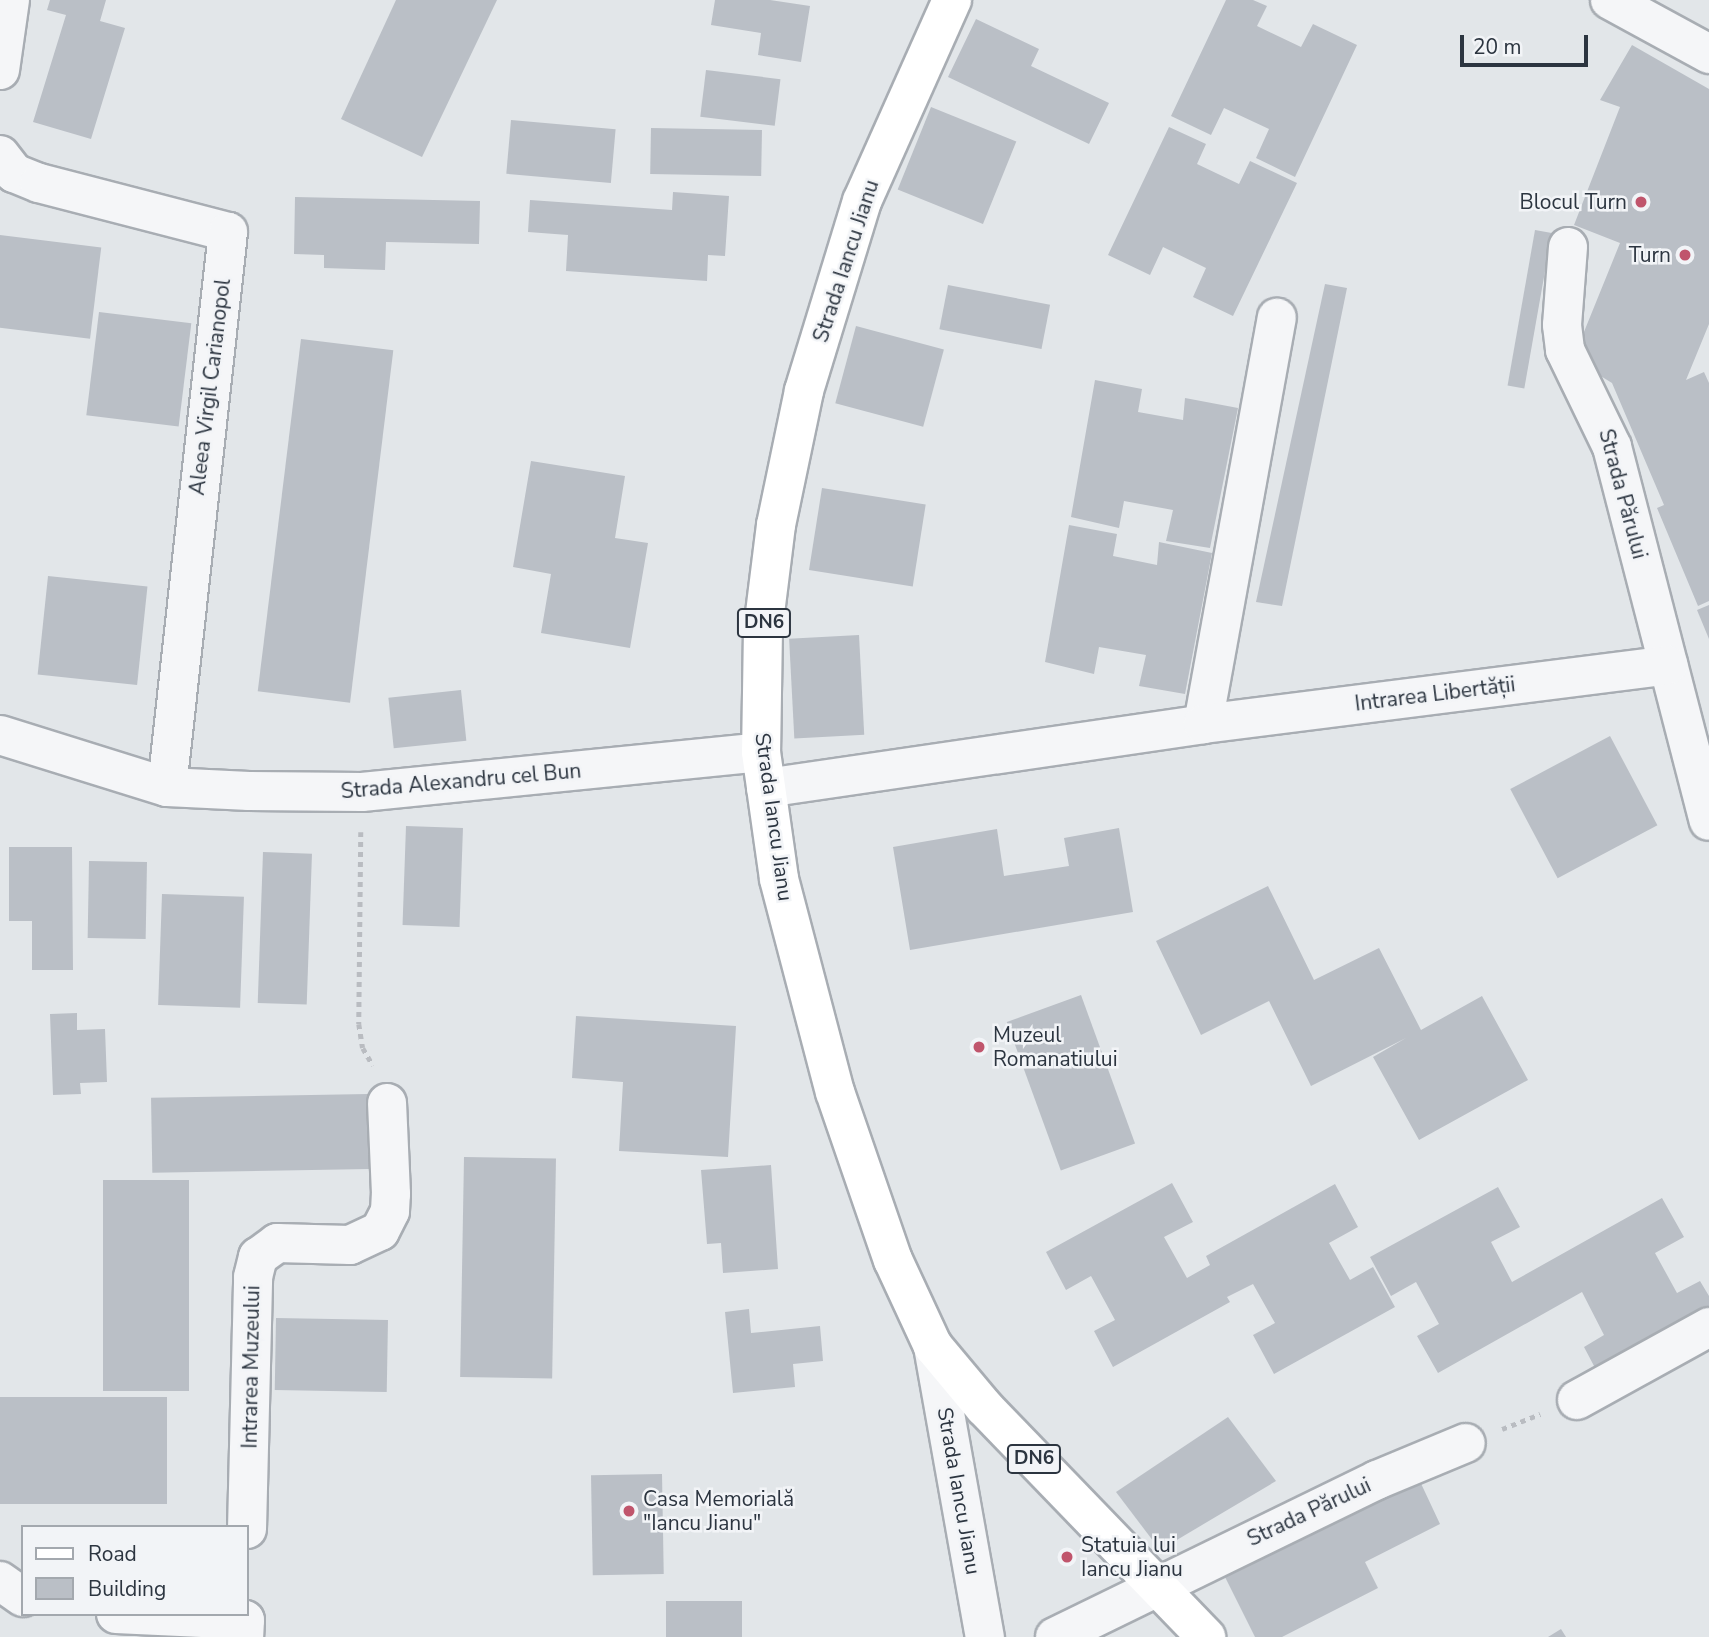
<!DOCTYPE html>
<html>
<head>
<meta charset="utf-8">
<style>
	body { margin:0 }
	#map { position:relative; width:1709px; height:1637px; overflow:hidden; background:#e2e6e9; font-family:"Nunito Sans",sans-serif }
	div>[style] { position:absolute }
	.building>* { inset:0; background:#babfc6; transform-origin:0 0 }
	.path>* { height:4.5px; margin-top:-2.25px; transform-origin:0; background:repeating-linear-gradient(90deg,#b9bcc1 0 5px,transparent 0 10px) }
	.roads { filter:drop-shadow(2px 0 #a8adb3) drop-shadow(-2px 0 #a8adb3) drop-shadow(0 2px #a8adb3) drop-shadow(0 -2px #a8adb3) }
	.street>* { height:38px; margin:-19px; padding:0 19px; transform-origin:19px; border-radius:19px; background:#f5f6f8 }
	.primary>* { height:38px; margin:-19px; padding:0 19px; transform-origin:19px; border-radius:19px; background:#fff }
	.dots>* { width:19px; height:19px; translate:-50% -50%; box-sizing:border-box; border:4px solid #f2f4f7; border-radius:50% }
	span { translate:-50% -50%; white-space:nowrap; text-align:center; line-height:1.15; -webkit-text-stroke:5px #f2f4f7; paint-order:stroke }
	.shield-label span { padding:2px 5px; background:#f2f4f7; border:2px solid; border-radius:5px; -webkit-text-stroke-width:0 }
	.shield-label { font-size:19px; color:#2c3540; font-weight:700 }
	.poi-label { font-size:21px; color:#2c3540 }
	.right { translate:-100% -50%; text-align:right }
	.left { translate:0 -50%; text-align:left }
	.street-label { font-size:21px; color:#2c3540 }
	.legend { position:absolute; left:21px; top:1525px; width:228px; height:91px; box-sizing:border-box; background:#f2f4f7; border:2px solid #a3a8ae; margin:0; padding:9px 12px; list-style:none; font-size:21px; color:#2c3540 }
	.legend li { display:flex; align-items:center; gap:14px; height:35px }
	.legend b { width:35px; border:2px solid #a3a8ae }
	.scale { position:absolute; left:1460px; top:35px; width:128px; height:32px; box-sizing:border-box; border:4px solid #2c3540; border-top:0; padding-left:9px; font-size:21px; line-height:24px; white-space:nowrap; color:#2c3540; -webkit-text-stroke:5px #f2f4f7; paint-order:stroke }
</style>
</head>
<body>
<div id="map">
	<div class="building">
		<i style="clip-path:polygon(50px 0,106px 0,100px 21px,125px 28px,91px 139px,33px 122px,66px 15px,47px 10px)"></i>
		<i style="clip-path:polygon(396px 0,497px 0,422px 157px,341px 119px)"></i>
		<i style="clip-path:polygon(715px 0,770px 0,810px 6px,801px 62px,758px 55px,761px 33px,711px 25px)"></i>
		<i style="clip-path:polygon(1226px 0,1253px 0,1267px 6px,1257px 26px,1301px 47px,1313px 24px,1357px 45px,1295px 177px,1256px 158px,1269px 129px,1224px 108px,1211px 135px,1171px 116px)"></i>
		<i style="clip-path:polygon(976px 19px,1039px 49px,1031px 66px,1109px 103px,1089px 144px,948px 77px)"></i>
		<i style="clip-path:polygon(1632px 45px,1709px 89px,1709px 324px,1686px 380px,1704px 372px,1709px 383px,1709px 601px,1698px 606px,1657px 508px,1664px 505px,1612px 383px,1573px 359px,1620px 243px,1574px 225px,1620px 107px,1600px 100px)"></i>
		<i style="left:706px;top:70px;width:75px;height:47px;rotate:7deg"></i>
		<i style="left:931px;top:107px;width:92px;height:89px;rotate:22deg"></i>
		<i style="left:511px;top:120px;width:105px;height:54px;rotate:5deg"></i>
		<i style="clip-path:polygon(1169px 127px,1206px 144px,1197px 164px,1239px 184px,1250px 161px,1297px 183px,1233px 316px,1193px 297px,1206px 268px,1163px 247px,1150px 275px,1108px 255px)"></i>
		<i style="left:651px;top:128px;width:111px;height:46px;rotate:1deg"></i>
		<i style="clip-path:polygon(673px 192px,729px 196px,725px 256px,708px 255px,707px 281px,566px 271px,568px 235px,528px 232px,530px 200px,672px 210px)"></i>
		<i style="clip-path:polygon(295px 197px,480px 201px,479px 244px,386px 242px,385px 270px,324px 268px,324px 255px,294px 254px)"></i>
		<i style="left:1535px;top:230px;width:17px;height:158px;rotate:10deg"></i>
		<i style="left:0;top:235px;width:102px;height:92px;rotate:7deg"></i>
		<i style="clip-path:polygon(1325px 284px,1347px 288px,1282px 606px,1256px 602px)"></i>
		<i style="left:948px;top:285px;width:104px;height:45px;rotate:11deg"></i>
		<i style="left:99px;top:312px;width:93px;height:104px;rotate:7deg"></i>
		<i style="left:856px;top:326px;width:91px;height:80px;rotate:15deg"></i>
		<i style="left:301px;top:339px;width:93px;height:355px;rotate:7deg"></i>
		<i style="clip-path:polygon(1095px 380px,1142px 389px,1138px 412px,1183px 420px,1185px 398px,1238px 408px,1210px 548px,1166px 541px,1173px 510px,1124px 501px,1119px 528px,1071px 517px)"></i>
		<i style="clip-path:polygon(531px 461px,625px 476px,615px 538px,648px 543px,630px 648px,541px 633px,551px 574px,513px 567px)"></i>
		<i style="left:822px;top:488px;width:105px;height:83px;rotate:9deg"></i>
		<i style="clip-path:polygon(1069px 525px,1117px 534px,1113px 556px,1157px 565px,1159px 542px,1212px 553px,1185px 694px,1139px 686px,1146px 655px,1099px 647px,1094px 674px,1045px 662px)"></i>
		<i style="left:48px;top:576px;width:100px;height:99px;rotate:6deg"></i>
		<i style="clip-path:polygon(1709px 605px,1709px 639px,1697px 610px)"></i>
		<i style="left:859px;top:635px;width:100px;height:70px;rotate:87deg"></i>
		<i style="left:461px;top:690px;width:51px;height:73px;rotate:84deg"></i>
		<i style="left:1610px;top:736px;width:101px;height:113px;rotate:62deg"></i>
		<i style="left:406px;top:826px;width:57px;height:99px;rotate:2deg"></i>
		<i style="clip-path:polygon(1119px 828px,1133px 912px,910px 950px,893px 847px,997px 829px,1004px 876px,1069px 866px,1064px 838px)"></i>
		<i style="clip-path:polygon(9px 847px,72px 847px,73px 970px,32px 970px,32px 921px,9px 921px)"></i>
		<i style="left:263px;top:852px;width:49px;height:151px;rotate:2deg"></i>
		<i style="left:89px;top:861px;width:58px;height:77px;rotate:1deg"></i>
		<i style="clip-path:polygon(1268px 886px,1314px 980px,1379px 948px,1421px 1030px,1482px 996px,1528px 1080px,1419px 1140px,1373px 1057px,1406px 1038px,1311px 1086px,1269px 1001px,1201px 1035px,1156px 941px)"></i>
		<i style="left:162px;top:894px;width:82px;height:111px;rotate:2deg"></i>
		<i style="left:1081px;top:995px;width:158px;height:79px;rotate:70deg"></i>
		<i style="clip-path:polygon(77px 1013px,77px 1030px,105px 1029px,107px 1082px,80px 1083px,81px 1094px,53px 1095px,50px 1014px)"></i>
		<i style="clip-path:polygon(576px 1016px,736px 1026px,728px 1157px,619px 1151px,623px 1082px,572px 1078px)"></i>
		<i style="left:368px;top:1094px;width:75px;height:217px;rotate:89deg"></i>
		<i style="left:464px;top:1157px;width:92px;height:220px;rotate:1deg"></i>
		<i style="clip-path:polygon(771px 1165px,778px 1269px,723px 1273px,721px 1243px,707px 1244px,701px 1170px)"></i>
		<i style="left:189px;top:1180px;width:211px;height:86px;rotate:90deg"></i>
		<i style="clip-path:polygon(1172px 1183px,1193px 1222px,1164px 1237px,1187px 1278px,1210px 1265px,1206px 1256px,1335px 1184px,1358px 1227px,1329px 1243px,1350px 1280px,1373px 1267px,1395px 1307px,1274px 1374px,1253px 1335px,1275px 1323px,1253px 1284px,1227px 1297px,1230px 1302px,1113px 1367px,1094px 1331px,1115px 1320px,1091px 1276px,1066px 1290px,1046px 1252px)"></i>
		<i style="clip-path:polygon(1498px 1187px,1520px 1227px,1491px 1242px,1512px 1282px,1662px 1198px,1684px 1237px,1655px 1253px,1677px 1293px,1700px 1281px,1709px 1296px,1709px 1324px,1603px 1383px,1584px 1347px,1604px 1335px,1582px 1292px,1438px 1373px,1417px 1336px,1439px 1324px,1416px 1282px,1391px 1296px,1370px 1257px)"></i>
		<i style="clip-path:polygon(749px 1309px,751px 1333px,820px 1326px,823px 1361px,793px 1364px,795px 1387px,733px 1393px,725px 1312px)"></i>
		<i style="left:276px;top:1318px;width:112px;height:72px;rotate:1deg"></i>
		<i style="left:167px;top:1397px;width:107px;height:167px;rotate:90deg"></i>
		<i style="clip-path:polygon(1228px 1417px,1276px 1481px,1160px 1550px,1116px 1492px)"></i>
		<i style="left:662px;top:1474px;width:100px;height:71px;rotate:89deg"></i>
		<i style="clip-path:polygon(1417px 1475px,1440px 1524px,1365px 1562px,1378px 1588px,1282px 1637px,1255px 1637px,1223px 1573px)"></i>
		<i style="left:666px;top:1601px;width:76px;height:36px"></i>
		<i style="clip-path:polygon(1561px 1629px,1566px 1637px,1548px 1637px)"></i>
	</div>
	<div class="path">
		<i style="left:361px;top:832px;width:192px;rotate:90.6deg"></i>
		<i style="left:359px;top:1024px;width:24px;rotate:81deg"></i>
		<i style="left:363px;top:1048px;width:20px;rotate:60deg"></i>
		<i style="left:1502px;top:1429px;width:41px;rotate:-21.5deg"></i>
	</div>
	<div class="roads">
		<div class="street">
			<i style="left:1610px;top:0;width:113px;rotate:28.6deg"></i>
			<i style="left:0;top:70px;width:71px;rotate:-81.9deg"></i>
			<i style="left:0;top:155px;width:23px;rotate:52deg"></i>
			<i style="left:14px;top:173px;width:27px;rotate:22deg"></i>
			<i style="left:39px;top:183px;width:195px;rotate:14.5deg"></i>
			<i style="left:228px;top:232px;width:558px;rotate:96.27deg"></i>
			<i style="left:1568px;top:247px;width:78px;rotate:94.4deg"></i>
			<i style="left:1562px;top:325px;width:25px;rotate:83deg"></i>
			<i style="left:1565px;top:350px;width:108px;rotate:64.1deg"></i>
			<i style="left:1612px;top:447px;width:386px;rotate:75.5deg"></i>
			<i style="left:1203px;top:724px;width:413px;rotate:-79.7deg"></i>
			<i style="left:0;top:735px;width:175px;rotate:17.3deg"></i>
			<i style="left:167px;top:787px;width:82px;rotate:2.8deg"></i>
			<i style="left:249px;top:791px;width:113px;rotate:0.5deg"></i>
			<i style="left:362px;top:792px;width:401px;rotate:-5.7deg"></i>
			<i style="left:766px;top:788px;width:442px;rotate:-8.3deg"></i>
			<i style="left:1203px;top:724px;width:469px;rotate:-7.2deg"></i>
			<i style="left:933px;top:1346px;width:296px;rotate:79.9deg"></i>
			<i style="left:1577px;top:1400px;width:151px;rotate:-28.9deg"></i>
			<i style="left:247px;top:1529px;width:252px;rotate:-88.6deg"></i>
			<i style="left:253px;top:1277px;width:21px;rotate:-76deg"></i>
			<i style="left:258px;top:1257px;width:24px;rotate:-36deg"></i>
			<i style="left:277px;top:1243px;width:73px;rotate:1.6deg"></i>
			<i style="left:350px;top:1245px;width:33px;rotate:-25deg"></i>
			<i style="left:380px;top:1231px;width:22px;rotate:-63deg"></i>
			<i style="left:390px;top:1211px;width:17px;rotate:-87deg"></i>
			<i style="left:391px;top:1194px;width:91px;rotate:-92.5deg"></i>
			<i style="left:0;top:1581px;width:28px;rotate:35deg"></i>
			<i style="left:116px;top:1614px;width:129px;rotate:2.7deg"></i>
			<i style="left:245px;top:1620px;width:17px;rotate:93deg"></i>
			<i style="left:1055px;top:1637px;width:358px;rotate:-26deg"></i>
			<i style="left:1377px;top:1480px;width:96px;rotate:-22.6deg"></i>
		</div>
		<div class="primary">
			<i style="left:952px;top:0;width:220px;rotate:114.1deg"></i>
			<i style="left:862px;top:201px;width:199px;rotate:107deg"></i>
			<i style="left:804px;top:391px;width:137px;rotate:101.8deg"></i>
			<i style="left:776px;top:525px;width:105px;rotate:97.1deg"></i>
			<i style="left:763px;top:629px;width:123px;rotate:90.9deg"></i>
			<i style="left:761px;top:752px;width:128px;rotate:81.9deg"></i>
			<i style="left:779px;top:879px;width:220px;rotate:75.3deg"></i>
			<i style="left:835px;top:1092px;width:178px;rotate:71deg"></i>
			<i style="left:893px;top:1260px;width:95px;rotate:65.1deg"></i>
			<i style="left:933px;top:1346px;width:80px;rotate:50.1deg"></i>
			<i style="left:984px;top:1407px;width:320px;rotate:46deg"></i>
		</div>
	</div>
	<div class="dots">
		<i style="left:1641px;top:202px;background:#c0556c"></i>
		<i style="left:1685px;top:255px;background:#c0556c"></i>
		<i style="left:979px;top:1047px;background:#c0556c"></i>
		<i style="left:629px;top:1511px;background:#c0556c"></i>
		<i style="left:1067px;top:1557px;background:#c0556c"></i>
	</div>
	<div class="shield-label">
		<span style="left:764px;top:623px">DN6</span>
		<span style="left:1034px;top:1459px">DN6</span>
	</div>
	<div class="poi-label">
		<span class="right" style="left:1627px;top:202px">Blocul Turn</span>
		<span class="right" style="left:1671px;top:255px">Turn</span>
		<span class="left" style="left:993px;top:1047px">Muzeul<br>Romanatiului</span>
		<span class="left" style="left:643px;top:1511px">Casa Memorială<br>"Iancu Jianu"</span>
		<span class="left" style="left:1081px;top:1557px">Statuia lui<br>Iancu Jianu</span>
	</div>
	<div class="street-label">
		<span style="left:846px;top:261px;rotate:-72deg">Strada Iancu Jianu</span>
		<span style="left:210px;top:387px;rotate:-83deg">Aleea Virgil Carianopol</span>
		<span style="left:1623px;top:494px;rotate:75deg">Strada Părului</span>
		<span style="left:1435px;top:694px;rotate:-7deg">Intrarea Libertății</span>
		<span style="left:461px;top:781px;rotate:-5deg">Strada Alexandru cel Bun</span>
		<span style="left:774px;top:817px;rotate:82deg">Strada Iancu Jianu</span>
		<span style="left:251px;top:1367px;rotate:-89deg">Intrarea Muzeului</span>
		<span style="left:959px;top:1491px;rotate:80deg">Strada Iancu Jianu</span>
		<span style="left:1309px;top:1512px;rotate:-25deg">Strada Părului</span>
	</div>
	<ul class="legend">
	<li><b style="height:9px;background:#fff"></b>Road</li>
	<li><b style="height:19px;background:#babfc6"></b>Building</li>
	</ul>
	<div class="scale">20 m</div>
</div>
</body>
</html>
